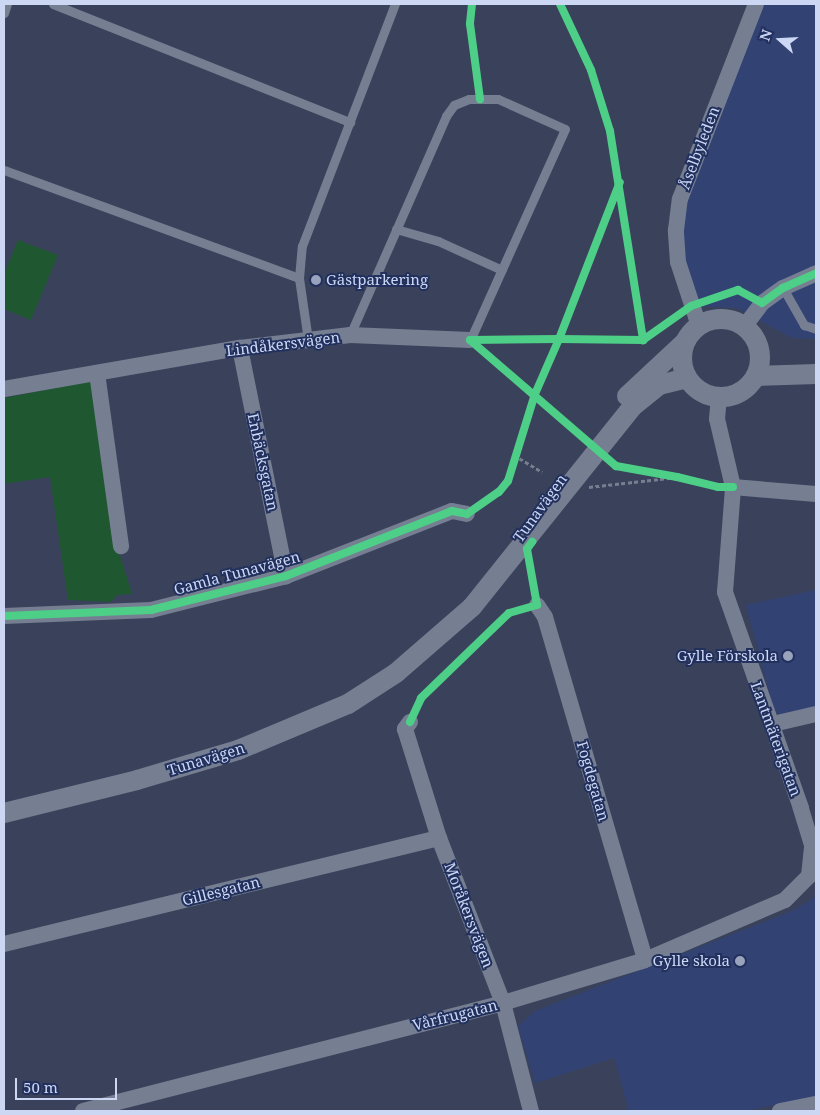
<!DOCTYPE html>
<html>
<head>
<meta charset="utf-8">
<style>
	body { margin:0 }
	#map { position:relative; width:820px; height:1115px; overflow:hidden; background:#3a425b; font-family:"Noto Serif",serif }
	div>[style] { position:absolute }
	.built>* { inset:0; background:#314273 }
	.green>* { inset:0; background:#1f5731 }
	.path>* { height:2.5px; margin-top:-1.25px; transform-origin:0; background:repeating-linear-gradient(90deg,#777e90 0 4px,transparent 0 6.5px) }
	.service>* { height:9px; margin:-4.5px; padding:0 4.5px; transform-origin:4.5px; border-radius:4.5px; background:#767e92 }
	.minor>* { height:16px; margin:-8px; padding:0 8px; transform-origin:8px; border-radius:8px; background:#767e92 }
	.tertiary>* { height:20px; margin:-10px; padding:0 10px; transform-origin:10px; border-radius:10px; background:#767e92 }
	.tertiary>.ring { margin:-10px; padding:0; box-sizing:content-box; background:none; border:20px solid #767e92; border-radius:50% }
	.cycleway>* { height:8px; margin:-4px; padding:0 4px; transform-origin:4px; border-radius:4px; background:#4dcf88 }
	.dots>* { width:14px; height:14px; translate:-50% -50%; box-sizing:border-box; border:2px solid #22305d; border-radius:50% }
	span { translate:-50% -50%; white-space:nowrap; text-align:center; line-height:1.15; -webkit-text-stroke:4px #22305d; paint-order:stroke }
	.street-label { font-size:15px; color:#ccd7f4 }
	.poi-label { font-size:15px; color:#ccd7f4 }
	.left { translate:0 -50%; text-align:left }
	.right { translate:-100% -50%; text-align:right }
	.frame { position:absolute; inset:0; border:5px solid #ccd7f4; pointer-events:none }
	.north { position:absolute; left:755px; top:15px; width:50px; height:50px; -webkit-text-stroke:4px #22305d; paint-order:stroke; rotate:289deg; font-size:14px; font-weight:700; line-height:20px; text-align:center; color:#ccd7f4 }
	.north::after { content:''; display:block; margin:auto; width:18px; height:22px; background:#ccd7f4; clip-path:polygon(50% 0,100% 100%,50% 72%,0 100%) }
	.scale { position:absolute; left:15px; top:1078px; width:102px; height:22px; box-sizing:border-box; border:2px solid #ccd7f4; border-top:0; padding-left:6px; font-size:15px; line-height:18px; white-space:nowrap; color:#ccd7f4; -webkit-text-stroke:4px #22305d; paint-order:stroke }
</style>
</head>
<body>
<div id="map">
	<div class="built">
		<i style="clip-path:polygon(756px 4px,816px 4px,816px 339px,792px 338px,737px 308px,691px 306px,676px 230px)"></i>
		<i style="clip-path:polygon(816px 590px,816px 707px,779px 715px,773px 707px,746px 605px)"></i>
		<i style="clip-path:polygon(816px 887px,816px 1096px,746px 1111px,629px 1111px,614px 1058px,535px 1083px,518px 1026px,535px 1011px,792px 911px,814px 898px)"></i>
	</div>
	<div class="green">
		<i style="clip-path:polygon(18px 240px,58px 255px,31px 320px,4px 309px,4px 274px)"></i>
		<i style="clip-path:polygon(92px 381px,118px 549px,132px 594px,117px 595px,111px 602px,68px 600px,50px 477px,4px 484px,4px 398px)"></i>
	</div>
	<div class="path">
		<i style="left:514px;top:455px;width:33px;rotate:31deg"></i>
		<i style="left:589px;top:487px;width:89px;rotate:-6.5deg"></i>
	</div>
	<div class="service">
		<i style="left:53px;top:4px;width:320px;rotate:21.7deg"></i>
		<i style="left:4px;top:13px;width:9px;rotate:-72deg"></i>
		<i style="left:4px;top:170px;width:314px;rotate:20.1deg"></i>
		<i style="left:396px;top:229px;width:44px;rotate:15.9deg"></i>
		<i style="left:438px;top:241px;width:70px;rotate:24.4deg"></i>
		<i style="left:783px;top:288px;width:43px;rotate:60.4deg"></i>
		<i style="left:804px;top:325px;width:13px;rotate:18deg"></i>
		<i style="left:350px;top:335px;width:239px;rotate:-66.3deg"></i>
		<i style="left:446px;top:116px;width:14px;rotate:-54deg"></i>
		<i style="left:454px;top:105px;width:16px;rotate:-22deg"></i>
		<i style="left:469px;top:99px;width:29px"></i>
		<i style="left:498px;top:99px;width:73px;rotate:24.1deg"></i>
		<i style="left:565px;top:129px;width:231px;rotate:114.2deg"></i>
		<i style="left:308px;top:340px;width:63px;rotate:-98.3deg"></i>
		<i style="left:299px;top:278px;width:32px;rotate:-85deg"></i>
		<i style="left:302px;top:246px;width:259px;rotate:-69deg"></i>
	</div>
	<div class="minor">
		<i style="left:699px;top:326px;width:67px;rotate:-108.2deg"></i>
		<i style="left:678px;top:262px;width:32px;rotate:-94deg"></i>
		<i style="left:676px;top:230px;width:31px;rotate:-83deg"></i>
		<i style="left:680px;top:199px;width:209px;rotate:-68.7deg"></i>
		<i style="left:744px;top:327px;width:30px;rotate:-53deg"></i>
		<i style="left:762px;top:303px;width:26px;rotate:-36deg"></i>
		<i style="left:783px;top:288px;width:36px;rotate:-24deg"></i>
		<i style="left:240px;top:348px;width:233px;rotate:78.6deg"></i>
		<i style="left:97px;top:373px;width:175px;rotate:82.1deg"></i>
		<i style="left:4px;top:389px;width:240px;rotate:-9.9deg"></i>
		<i style="left:240px;top:348px;width:111px;rotate:-6.7deg"></i>
		<i style="left:350px;top:335px;width:120px;rotate:2.4deg"></i>
		<i style="left:733px;top:487px;width:83px;rotate:4.8deg"></i>
		<i style="left:537px;top:605px;width:14px;rotate:56deg"></i>
		<i style="left:545px;top:617px;width:357px;rotate:73.7deg"></i>
		<i style="left:4px;top:616px;width:147px;rotate:-2.3deg"></i>
		<i style="left:151px;top:610px;width:139px;rotate:-14.1deg"></i>
		<i style="left:286px;top:576px;width:178px;rotate:-21.4deg"></i>
		<i style="left:452px;top:511px;width:15px;rotate:11deg"></i>
		<i style="left:410px;top:722px;width:9px;rotate:126deg"></i>
		<i style="left:405px;top:729px;width:114px;rotate:72.7deg"></i>
		<i style="left:439px;top:838px;width:177px;rotate:68.8deg"></i>
		<i style="left:503px;top:1003px;width:112px;rotate:75.5deg"></i>
		<i style="left:773px;top:724px;width:44px;rotate:-13.1deg"></i>
		<i style="left:4px;top:944px;width:448px;rotate:-13.7deg"></i>
		<i style="left:83px;top:1111px;width:434px;rotate:-14.4deg"></i>
		<i style="left:503px;top:1003px;width:148px;rotate:-16.8deg"></i>
		<i style="left:645px;top:960px;width:152px;rotate:-23.2deg"></i>
		<i style="left:785px;top:900px;width:34px;rotate:-45deg"></i>
		<i style="left:809px;top:876px;width:31px;rotate:-84deg"></i>
		<i style="left:812px;top:845px;width:39px;rotate:-107deg"></i>
		<i style="left:801px;top:808px;width:229px;rotate:-109.4deg"></i>
		<i style="left:725px;top:592px;width:105px;rotate:-85.6deg"></i>
		<i style="left:733px;top:487px;width:70px;rotate:-103.2deg"></i>
		<i style="left:717px;top:419px;width:22px;rotate:-85deg"></i>
		<i style="left:780px;top:1111px;width:37px;rotate:-11deg"></i>
	</div>
	<div class="tertiary">
		<i class="ring" style="left:682px;top:319px;width:58px;height:58px"></i>
		<i style="left:756px;top:376px;width:60px;rotate:-1.9deg"></i>
		<i style="left:627px;top:396px;width:78px;rotate:-42.9deg"></i>
		<i style="left:4px;top:813px;width:137px;rotate:-13.9deg"></i>
		<i style="left:137px;top:780px;width:105px;rotate:-16.5deg"></i>
		<i style="left:238px;top:750px;width:119px;rotate:-22.7deg"></i>
		<i style="left:348px;top:704px;width:57px;rotate:-32.9deg"></i>
		<i style="left:396px;top:673px;width:101px;rotate:-41deg"></i>
		<i style="left:472px;top:607px;width:256px;rotate:-51.3deg"></i>
		<i style="left:632px;top:407px;width:35px;rotate:-39deg"></i>
		<i style="left:659px;top:385px;width:29px;rotate:-14deg"></i>
	</div>
	<div class="cycleway">
		<i style="left:472px;top:4px;width:20px;rotate:96deg"></i>
		<i style="left:470px;top:24px;width:76px;rotate:82.4deg"></i>
		<i style="left:560px;top:4px;width:73px;rotate:64.8deg"></i>
		<i style="left:591px;top:70px;width:64px;rotate:72.7deg"></i>
		<i style="left:610px;top:131px;width:212px;rotate:81deg"></i>
		<i style="left:470px;top:340px;width:193px;rotate:40.8deg"></i>
		<i style="left:616px;top:466px;width:62px;rotate:10.2deg"></i>
		<i style="left:677px;top:477px;width:42px;rotate:13.7deg"></i>
		<i style="left:718px;top:487px;width:15px"></i>
		<i style="left:470px;top:340px;width:89px;rotate:-0.6deg"></i>
		<i style="left:559px;top:339px;width:168px;rotate:-68.8deg"></i>
		<i style="left:4px;top:616px;width:147px;rotate:-2.3deg"></i>
		<i style="left:151px;top:610px;width:139px;rotate:-14.1deg"></i>
		<i style="left:286px;top:576px;width:178px;rotate:-21.4deg"></i>
		<i style="left:452px;top:511px;width:15px;rotate:11deg"></i>
		<i style="left:467px;top:514px;width:39px;rotate:-35deg"></i>
		<i style="left:499px;top:492px;width:14px;rotate:-51deg"></i>
		<i style="left:508px;top:481px;width:91px;rotate:-72.8deg"></i>
		<i style="left:535px;top:394px;width:60px;rotate:-66.4deg"></i>
		<i style="left:559px;top:339px;width:84px;rotate:0.7deg"></i>
		<i style="left:643px;top:340px;width:59px;rotate:-35.3deg"></i>
		<i style="left:691px;top:306px;width:50px;rotate:-18.8deg"></i>
		<i style="left:738px;top:290px;width:27px;rotate:28deg"></i>
		<i style="left:762px;top:303px;width:26px;rotate:-36deg"></i>
		<i style="left:783px;top:288px;width:36px;rotate:-24deg"></i>
		<i style="left:410px;top:722px;width:26px;rotate:-65deg"></i>
		<i style="left:421px;top:698px;width:122px;rotate:-44deg"></i>
		<i style="left:509px;top:613px;width:29px;rotate:-16deg"></i>
		<i style="left:537px;top:605px;width:57px;rotate:-100.1deg"></i>
		<i style="left:527px;top:549px;width:9px;rotate:-54deg"></i>
	</div>
	<div class="dots">
		<i style="left:316px;top:280px;background:#99a3be"></i>
		<i style="left:788px;top:656px;background:#99a3be"></i>
		<i style="left:740px;top:961px;background:#99a3be"></i>
	</div>
	<div class="street-label">
		<span style="left:699px;top:148px;rotate:-69deg">Åselbyleden</span>
		<span style="left:283px;top:344px;rotate:-7deg">Lindåkersvägen</span>
		<span style="left:263px;top:462px;rotate:78deg">Enbäcksgatan</span>
		<span style="left:540px;top:508px;rotate:-54deg">Tunavägen</span>
		<span style="left:237px;top:573px;rotate:-15deg">Gamla Tunavägen</span>
		<span style="left:776px;top:739px;rotate:70deg">Lantmäterigatan</span>
		<span style="left:206px;top:759px;rotate:-17deg">Tunavägen</span>
		<span style="left:593px;top:781px;rotate:74deg">Fogdegatan</span>
		<span style="left:221px;top:891px;rotate:-14deg">Gillesgatan</span>
		<span style="left:469px;top:915px;rotate:69deg">Moråkersvägen</span>
		<span style="left:455px;top:1015px;rotate:-14deg">Vårfrugatan</span>
	</div>
	<div class="poi-label">
		<span class="left" style="left:326px;top:280px">Gästparkering</span>
		<span class="right" style="left:778px;top:656px">Gylle Förskola</span>
		<span class="right" style="left:730px;top:961px">Gylle skola</span>
	</div>
	<div class="frame"></div>
	<div class="north">N</div>
	<div class="scale">50 m</div>
</div>
</body>
</html>
